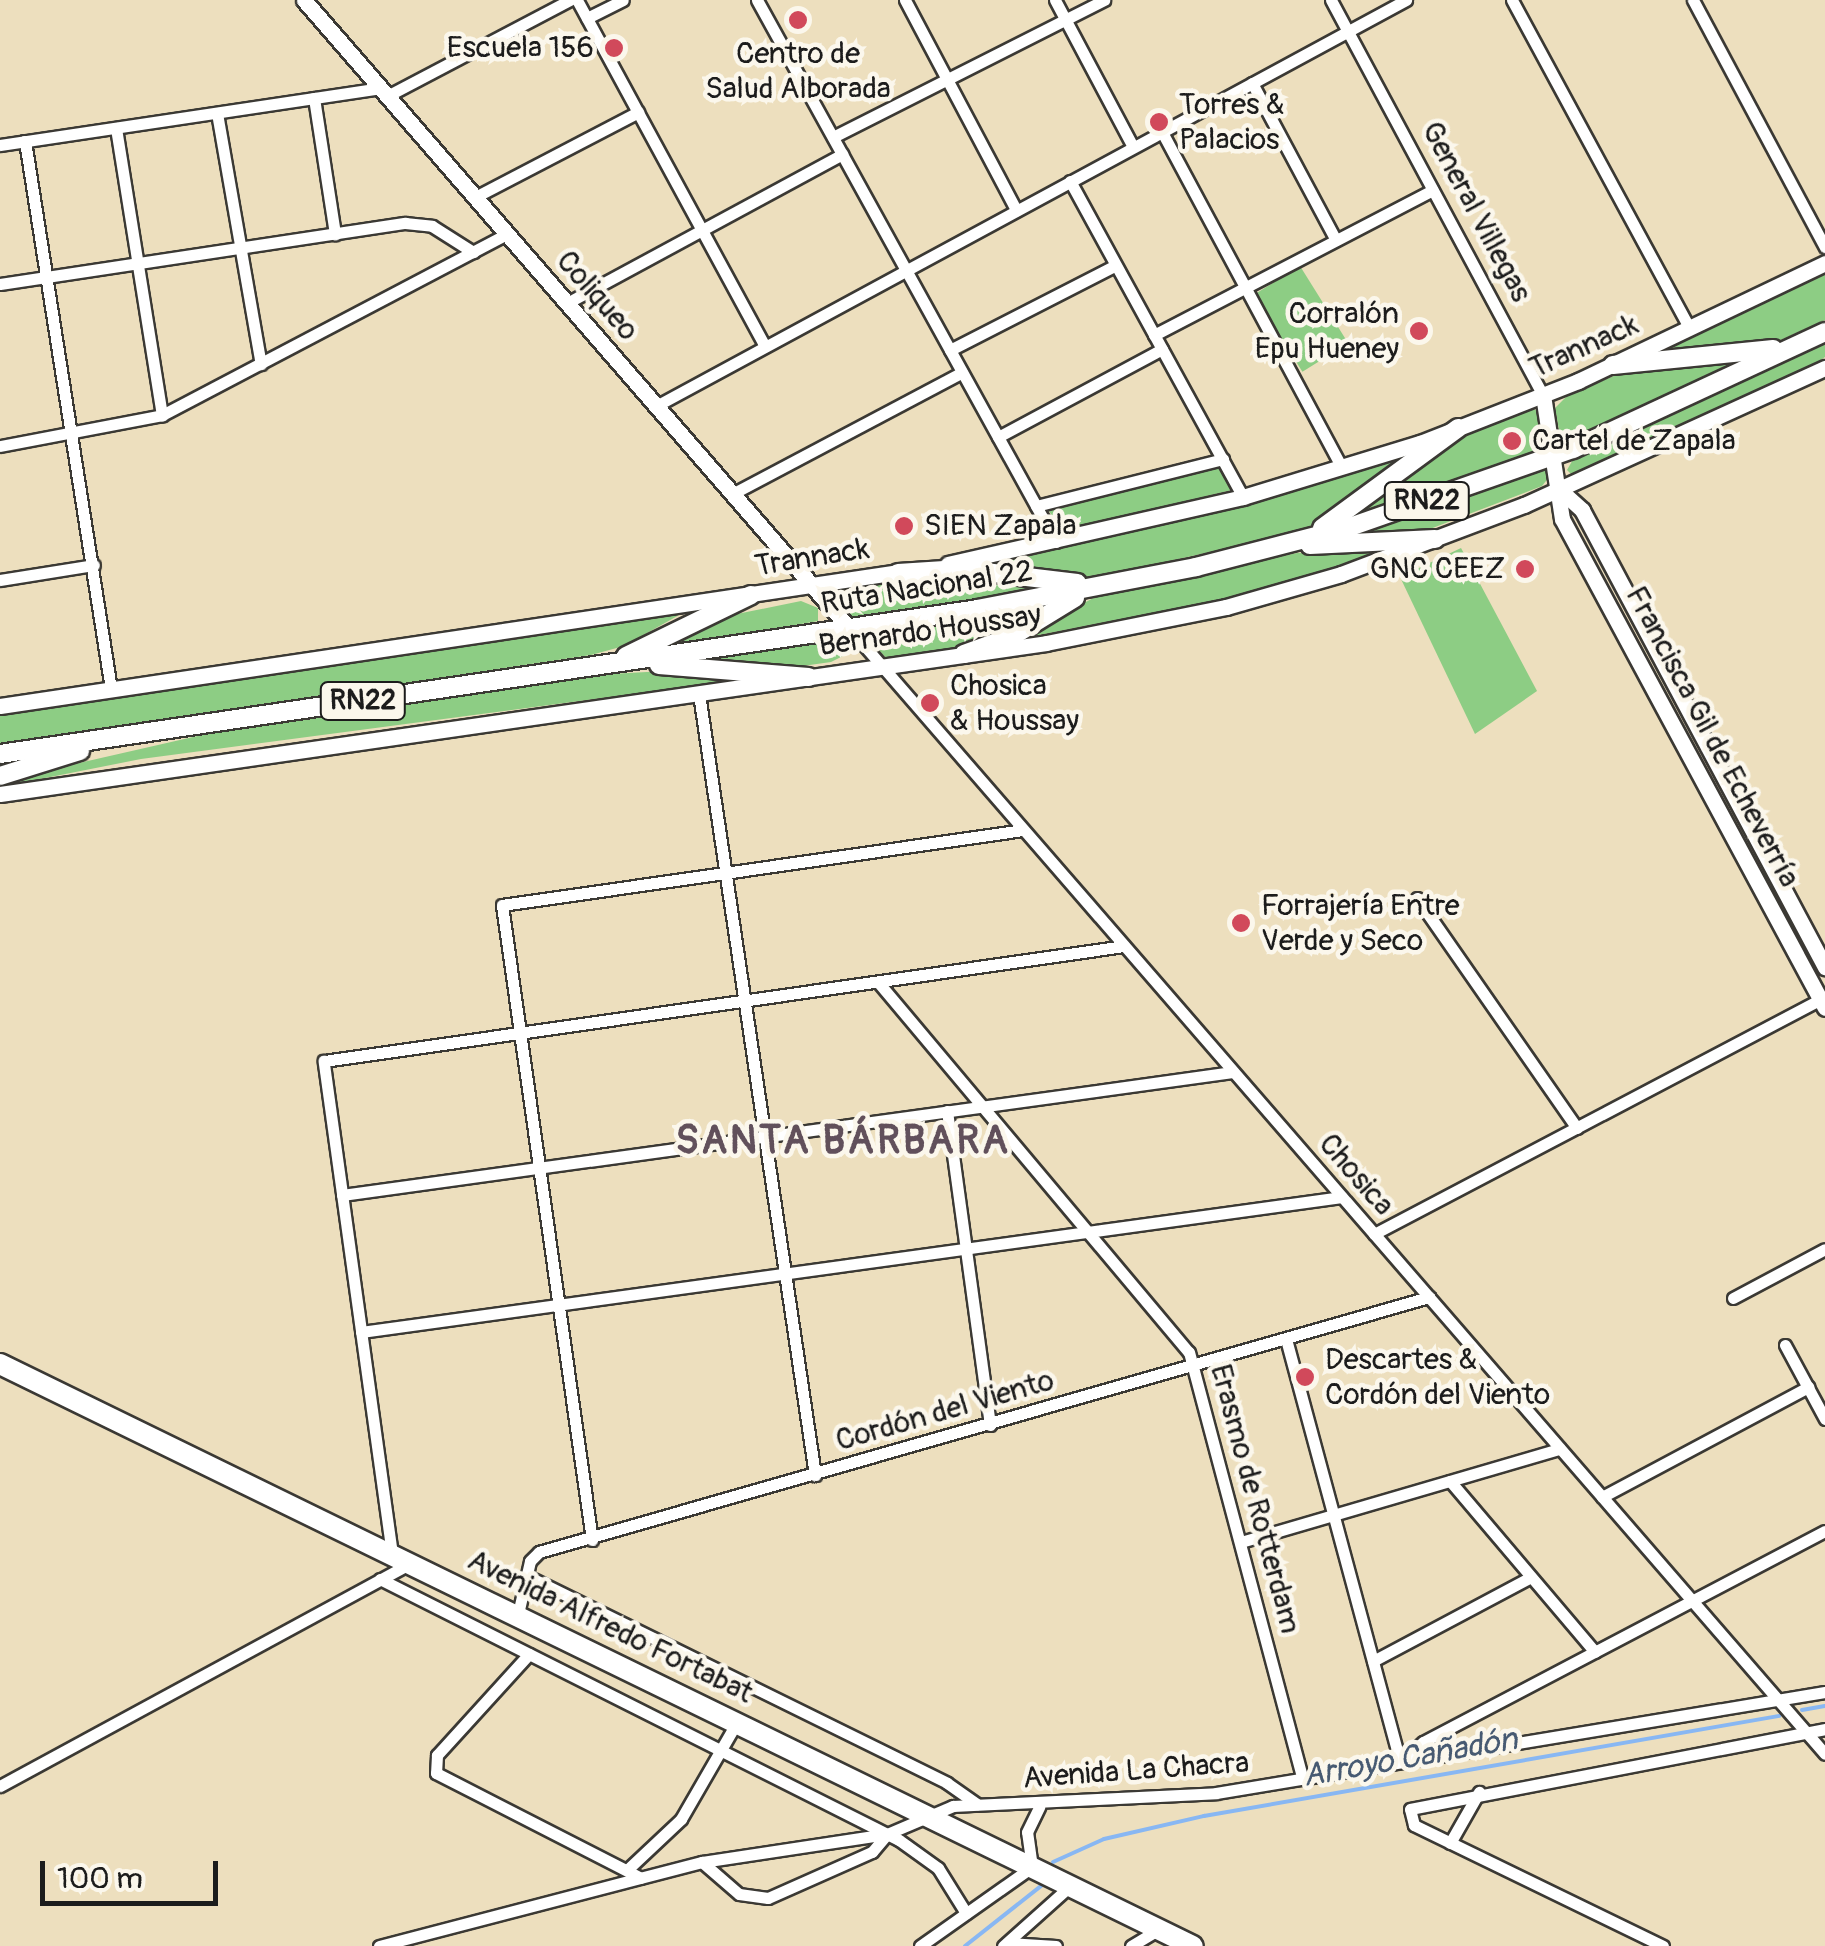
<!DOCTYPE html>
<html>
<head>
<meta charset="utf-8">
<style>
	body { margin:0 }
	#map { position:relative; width:1825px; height:1946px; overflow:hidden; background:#eddfbe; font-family:Pangolin,sans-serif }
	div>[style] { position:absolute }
	.green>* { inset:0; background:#8dcd84; transform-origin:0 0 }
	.stream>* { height:4px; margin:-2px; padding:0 2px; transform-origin:2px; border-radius:2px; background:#88b7f3 }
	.roads { filter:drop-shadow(2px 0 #3b3934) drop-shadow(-2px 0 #3b3934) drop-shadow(0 2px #3b3934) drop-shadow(0 -2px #3b3934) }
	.street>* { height:11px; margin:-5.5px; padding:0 5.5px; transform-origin:5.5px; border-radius:5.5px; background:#fff }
	.secondary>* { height:15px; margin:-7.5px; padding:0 7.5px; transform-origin:7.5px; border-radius:7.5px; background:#fff }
	.primary>* { height:18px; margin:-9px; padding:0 9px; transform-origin:9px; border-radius:9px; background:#fff }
	.highway>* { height:20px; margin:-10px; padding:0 10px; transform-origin:10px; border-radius:10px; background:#fff }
	.dots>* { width:28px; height:28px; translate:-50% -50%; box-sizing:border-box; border:5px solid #fbf7ec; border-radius:50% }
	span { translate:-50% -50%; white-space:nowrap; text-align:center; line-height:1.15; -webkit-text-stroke:9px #fbf7ec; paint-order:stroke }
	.shield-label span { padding:2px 8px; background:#fbf7ec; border:2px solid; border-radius:8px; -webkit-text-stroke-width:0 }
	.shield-label { font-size:28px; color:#1c1c1c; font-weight:700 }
	.poi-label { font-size:30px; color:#1c1c1c }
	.right { translate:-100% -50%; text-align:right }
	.left { translate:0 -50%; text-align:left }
	.street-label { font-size:30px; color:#1c1c1c }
	.water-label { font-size:32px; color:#475a72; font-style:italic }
	.district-label { font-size:40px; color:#61505b; font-weight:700; letter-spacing:2.5px }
	.scale { position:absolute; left:40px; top:1861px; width:178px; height:45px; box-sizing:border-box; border:5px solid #1c1c1c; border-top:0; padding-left:12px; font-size:30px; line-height:35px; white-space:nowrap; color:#1c1c1c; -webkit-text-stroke:8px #fbf7ec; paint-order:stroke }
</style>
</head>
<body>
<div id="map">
	<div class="green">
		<i style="left:1300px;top:266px;width:91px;height:54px;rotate:58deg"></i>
		<i style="clip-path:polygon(1825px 270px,1825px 320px,1774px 343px,1659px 352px)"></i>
		<i style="clip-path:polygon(1825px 340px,1825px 357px,1810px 368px,1572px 475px,1567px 470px,1575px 456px)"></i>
		<i style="clip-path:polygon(1754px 359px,1564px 444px,1561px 441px,1555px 408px,1568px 395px,1638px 366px)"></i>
		<i style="clip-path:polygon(1530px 407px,1539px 412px,1543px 453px,1342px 522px,1459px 434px)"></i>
		<i style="clip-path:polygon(1420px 449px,1319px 524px,1287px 535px,1102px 576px,1061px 579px,966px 565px,1117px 536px,1299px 488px)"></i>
		<i style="clip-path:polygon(1545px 467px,1550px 476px,1542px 486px,1417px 534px,1327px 540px)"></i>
		<i style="clip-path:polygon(1219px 468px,1232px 490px,1061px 531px,1049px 511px)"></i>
		<i style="clip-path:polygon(1461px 548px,1537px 691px,1475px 734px,1400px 577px)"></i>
		<i style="clip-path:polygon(1391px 550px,1225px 599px,1013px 640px,1101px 594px,1297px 553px)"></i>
		<i style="clip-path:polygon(935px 575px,1062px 588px,852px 620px,838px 603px,849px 589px)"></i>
		<i style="clip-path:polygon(1062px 600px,976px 645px,886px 658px,865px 635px)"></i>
		<i style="clip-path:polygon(801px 601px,818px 608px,818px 621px,652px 651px,722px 617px)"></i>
		<i style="clip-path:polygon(688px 610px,624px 646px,591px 655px,0 744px,0 711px)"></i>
		<i style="clip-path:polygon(846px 636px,849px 653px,831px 662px,774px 670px,680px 660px)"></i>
		<i style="clip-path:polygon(684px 670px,746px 679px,141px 759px,0 787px,0 781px,215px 732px,610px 674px)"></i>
	</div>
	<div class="stream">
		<i style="left:1802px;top:1710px;width:23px;rotate:-10deg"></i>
		<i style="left:1053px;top:1862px;width:56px;rotate:-24.3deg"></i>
		<i style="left:1104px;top:1839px;width:103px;rotate:-13deg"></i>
		<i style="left:1204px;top:1816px;width:584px;rotate:-9.87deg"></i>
		<i style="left:965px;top:1946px;width:97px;rotate:-38.3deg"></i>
	</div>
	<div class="roads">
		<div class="street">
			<i style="left:577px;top:0;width:394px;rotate:61.5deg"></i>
			<i style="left:757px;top:0;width:619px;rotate:61.12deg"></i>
			<i style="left:905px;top:0;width:238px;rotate:62.1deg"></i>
			<i style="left:1055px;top:0;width:166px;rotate:62deg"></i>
			<i style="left:1331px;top:0;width:448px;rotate:61.8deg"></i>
			<i style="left:1512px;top:0;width:374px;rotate:61.6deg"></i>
			<i style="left:1693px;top:0;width:280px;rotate:61.9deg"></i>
			<i style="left:587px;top:18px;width:40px;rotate:-26.6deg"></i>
			<i style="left:1252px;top:83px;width:178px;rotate:61.9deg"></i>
			<i style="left:387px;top:96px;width:207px;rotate:-27.7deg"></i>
			<i style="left:314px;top:98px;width:138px;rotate:81.2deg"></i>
			<i style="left:217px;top:113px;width:255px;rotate:80.1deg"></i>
			<i style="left:116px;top:128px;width:291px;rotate:80.9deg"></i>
			<i style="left:1162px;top:132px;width:381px;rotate:61.8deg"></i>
			<i style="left:833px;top:137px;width:304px;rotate:-26.8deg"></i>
			<i style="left:25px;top:141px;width:555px;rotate:81.08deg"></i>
			<i style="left:0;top:145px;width:385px;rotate:-8.5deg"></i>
			<i style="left:1070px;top:181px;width:360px;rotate:61.3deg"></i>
			<i style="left:475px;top:197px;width:184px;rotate:-27.5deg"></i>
			<i style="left:0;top:284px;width:410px;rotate:-8.6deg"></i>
			<i style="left:405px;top:223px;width:27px;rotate:6deg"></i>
			<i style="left:432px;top:226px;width:49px;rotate:32.4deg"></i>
			<i style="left:567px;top:303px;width:313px;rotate:-28.4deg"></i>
			<i style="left:1154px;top:335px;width:314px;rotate:-27.5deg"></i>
			<i style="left:950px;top:350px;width:186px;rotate:-27.1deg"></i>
			<i style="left:656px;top:406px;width:853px;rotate:-28.43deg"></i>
			<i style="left:998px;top:437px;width:186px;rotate:-28.2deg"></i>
			<i style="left:0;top:446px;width:165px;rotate:-10.8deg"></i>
			<i style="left:162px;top:415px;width:390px;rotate:-27.7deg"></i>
			<i style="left:732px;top:494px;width:260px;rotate:-27.9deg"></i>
			<i style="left:1036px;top:506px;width:193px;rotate:-14.1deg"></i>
			<i style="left:0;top:580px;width:95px;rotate:-9.1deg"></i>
			<i style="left:849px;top:628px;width:1490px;rotate:49.08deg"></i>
			<i style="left:699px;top:694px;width:790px;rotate:81.55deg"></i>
			<i style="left:1417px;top:898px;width:280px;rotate:55.2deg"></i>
			<i style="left:878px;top:982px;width:483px;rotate:50deg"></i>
			<i style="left:1189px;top:1352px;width:442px;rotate:75.1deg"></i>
			<i style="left:947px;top:1111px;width:317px;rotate:82.2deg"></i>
			<i style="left:342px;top:1195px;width:899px;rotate:-7.86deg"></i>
			<i style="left:1374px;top:1234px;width:509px;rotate:-27.72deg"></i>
			<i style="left:1733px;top:1298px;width:104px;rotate:-28deg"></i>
			<i style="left:361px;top:1332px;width:990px;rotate:-7.84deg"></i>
			<i style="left:1286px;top:1339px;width:438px;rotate:74.9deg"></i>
			<i style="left:1785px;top:1345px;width:84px;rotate:61.6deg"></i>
			<i style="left:1450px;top:1481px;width:224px;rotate:49.7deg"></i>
			<i style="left:1602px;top:1497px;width:234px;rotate:-28.1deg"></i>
			<i style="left:592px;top:1540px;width:641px;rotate:-98.07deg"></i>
			<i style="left:502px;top:905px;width:526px;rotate:-8.19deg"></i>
			<i style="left:1241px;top:1542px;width:332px;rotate:-16.3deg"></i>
			<i style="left:392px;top:1554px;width:498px;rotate:-97.9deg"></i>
			<i style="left:324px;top:1061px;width:808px;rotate:-8.18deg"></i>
			<i style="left:527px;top:1576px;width:468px;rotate:26.2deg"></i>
			<i style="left:947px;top:1783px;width:37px;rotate:35deg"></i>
			<i style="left:380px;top:1579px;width:581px;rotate:26.7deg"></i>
			<i style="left:899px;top:1840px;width:48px;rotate:35.7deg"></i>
			<i style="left:938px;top:1868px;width:53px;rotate:58.1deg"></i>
			<i style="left:518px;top:1614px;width:54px;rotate:-77.2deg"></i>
			<i style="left:530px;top:1561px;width:13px;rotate:-45deg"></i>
			<i style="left:539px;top:1552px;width:926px;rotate:-15.99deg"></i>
			<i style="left:529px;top:1654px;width:137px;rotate:132.3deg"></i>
			<i style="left:437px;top:1755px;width:18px;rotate:93deg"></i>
			<i style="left:436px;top:1773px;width:230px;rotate:27.1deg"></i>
			<i style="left:1373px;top:1661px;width:177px;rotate:-28deg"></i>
			<i style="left:1400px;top:1762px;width:30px;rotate:-41deg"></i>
			<i style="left:1423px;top:1742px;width:454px;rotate:-27.7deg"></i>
			<i style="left:0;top:1786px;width:467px;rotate:-28.5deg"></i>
			<i style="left:1450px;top:1843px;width:59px;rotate:-60.4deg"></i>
			<i style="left:702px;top:1862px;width:49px;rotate:40.9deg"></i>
			<i style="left:739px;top:1894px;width:29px;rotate:8deg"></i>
			<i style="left:768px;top:1898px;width:114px;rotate:-23.9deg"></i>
			<i style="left:872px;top:1852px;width:23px;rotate:-50deg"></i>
			<i style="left:628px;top:1869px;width:73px;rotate:-43.3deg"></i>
			<i style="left:681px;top:1819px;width:112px;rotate:-60deg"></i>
			<i style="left:1008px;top:1943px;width:48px;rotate:3.6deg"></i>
			<i style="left:379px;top:1946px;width:334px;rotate:-14.6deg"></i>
			<i style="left:702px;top:1862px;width:187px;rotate:-8.6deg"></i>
			<i style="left:887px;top:1834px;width:72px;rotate:-23deg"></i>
			<i style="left:953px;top:1806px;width:263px;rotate:-2.8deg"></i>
			<i style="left:1216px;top:1793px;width:617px;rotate:-9.42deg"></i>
			<i style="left:920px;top:1946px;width:137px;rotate:-35.2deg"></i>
			<i style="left:1032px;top:1867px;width:35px;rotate:-98deg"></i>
			<i style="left:1027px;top:1832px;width:28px;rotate:-64deg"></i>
			<i style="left:1003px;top:1946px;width:90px;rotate:-41.8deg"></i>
			<i style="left:1131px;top:1946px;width:33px;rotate:-31deg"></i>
			<i style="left:1663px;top:1946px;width:277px;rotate:-154.1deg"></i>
			<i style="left:1414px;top:1825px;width:16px;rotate:-104deg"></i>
			<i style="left:1410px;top:1809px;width:423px;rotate:-10.9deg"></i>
		</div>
		<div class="secondary">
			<i style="left:304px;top:0;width:832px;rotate:49.05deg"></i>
			<i style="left:1543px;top:395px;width:125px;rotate:81.3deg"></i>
			<i style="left:1562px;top:519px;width:555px;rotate:61.73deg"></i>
			<i style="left:1560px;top:490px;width:30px;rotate:42deg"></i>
			<i style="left:1582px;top:510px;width:518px;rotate:62deg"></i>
			<i style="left:948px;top:564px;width:303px;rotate:-12.8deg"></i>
			<i style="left:1243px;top:497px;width:185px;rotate:-17deg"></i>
			<i style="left:1420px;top:443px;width:170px;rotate:-21.4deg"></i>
			<i style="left:1578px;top:381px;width:274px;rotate:-25.5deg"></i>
			<i style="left:0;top:706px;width:916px;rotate:-8.48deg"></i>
			<i style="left:0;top:794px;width:1057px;rotate:-8.21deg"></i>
			<i style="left:1046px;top:643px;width:184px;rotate:-11.3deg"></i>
			<i style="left:1226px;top:607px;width:120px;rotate:-16deg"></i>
			<i style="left:1341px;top:574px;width:196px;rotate:-20.7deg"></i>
			<i style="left:1524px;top:505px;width:331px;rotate:-24.5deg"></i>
		</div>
		<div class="primary">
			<i style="left:1613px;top:365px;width:161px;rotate:-5.7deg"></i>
			<i style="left:1322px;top:528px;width:169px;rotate:-36.3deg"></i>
			<i style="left:1310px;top:545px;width:125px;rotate:-2.7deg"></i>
			<i style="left:898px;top:573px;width:62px;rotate:-3.7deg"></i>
			<i style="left:960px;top:569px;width:118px;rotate:6.8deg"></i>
			<i style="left:964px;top:654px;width:50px;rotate:-19.9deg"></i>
			<i style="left:1011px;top:637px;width:75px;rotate:-31.4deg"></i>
			<i style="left:626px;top:656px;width:139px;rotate:-26deg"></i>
			<i style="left:659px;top:665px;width:150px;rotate:4.6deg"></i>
			<i style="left:0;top:754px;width:989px;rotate:-8.43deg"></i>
			<i style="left:978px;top:609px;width:222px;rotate:-10.9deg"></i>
			<i style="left:1196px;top:567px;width:156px;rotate:-14.5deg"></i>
			<i style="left:1347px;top:528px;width:239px;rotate:-19.3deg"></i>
			<i style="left:1573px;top:449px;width:278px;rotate:-24.9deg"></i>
			<i style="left:0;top:776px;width:84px;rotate:-17.4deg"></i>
		</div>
		<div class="highway">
			<i style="left:0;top:1364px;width:1327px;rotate:26.01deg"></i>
		</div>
	</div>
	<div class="dots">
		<i style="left:798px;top:20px;background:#d1495b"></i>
		<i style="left:614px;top:48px;background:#d1495b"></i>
		<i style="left:1159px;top:122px;background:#d1495b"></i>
		<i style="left:1419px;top:331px;background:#d1495b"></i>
		<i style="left:1512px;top:441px;background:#d1495b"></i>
		<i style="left:904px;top:526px;background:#d1495b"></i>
		<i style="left:1525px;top:569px;background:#d1495b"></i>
		<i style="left:930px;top:703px;background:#d1495b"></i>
		<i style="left:1241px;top:923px;background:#d1495b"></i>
		<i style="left:1305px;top:1377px;background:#d1495b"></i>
	</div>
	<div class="shield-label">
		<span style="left:1427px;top:501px">RN22</span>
		<span style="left:363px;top:701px">RN22</span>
	</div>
	<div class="poi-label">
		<span class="right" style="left:594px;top:48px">Escuela 156</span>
		<span style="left:798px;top:71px">Centro de<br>Salud Alborada</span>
		<span class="left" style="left:1179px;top:122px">Torres &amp;<br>Palacios</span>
		<span class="right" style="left:1399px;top:331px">Corralón<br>Epu Hueney</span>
		<span class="left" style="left:1532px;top:441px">Cartel de Zapala</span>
		<span class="left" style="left:924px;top:526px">SIEN Zapala</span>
		<span class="right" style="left:1505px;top:569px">GNC CEEZ</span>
		<span class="left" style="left:950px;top:703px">Chosica<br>&amp; Houssay</span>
		<span class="left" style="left:1261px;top:923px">Forrajería Entre<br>Verde y Seco</span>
		<span class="left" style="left:1325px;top:1377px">Descartes &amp;<br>Cordón del Viento</span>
	</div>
	<div class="street-label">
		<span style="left:1476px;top:212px;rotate:62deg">General Villegas</span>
		<span style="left:597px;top:296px;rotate:49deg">Coliqueo</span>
		<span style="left:1584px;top:347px;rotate:-24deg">Trannack</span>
		<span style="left:812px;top:558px;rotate:-9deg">Trannack</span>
		<span style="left:927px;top:588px;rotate:-9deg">Ruta Nacional 22</span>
		<span style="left:930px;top:631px;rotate:-8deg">Bernardo Houssay</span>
		<span style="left:1712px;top:737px;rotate:62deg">Francisca Gil de Echeverría</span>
		<span style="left:1356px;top:1175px;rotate:49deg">Chosica</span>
		<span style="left:945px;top:1411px;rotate:-16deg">Cordón del Viento</span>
		<span style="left:1255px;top:1499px;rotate:75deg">Erasmo de Rotterdam</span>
		<span style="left:610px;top:1627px;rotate:26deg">Avenida Alfredo Fortabat</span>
		<span style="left:1136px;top:1771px;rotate:-4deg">Avenida La Chacra</span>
	</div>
	<div class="water-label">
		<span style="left:1410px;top:1758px;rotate:-10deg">Arroyo Cañadón</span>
	</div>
	<div class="district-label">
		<span style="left:843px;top:1141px">SANTA BÁRBARA</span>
	</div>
	<div class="scale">100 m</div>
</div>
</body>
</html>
